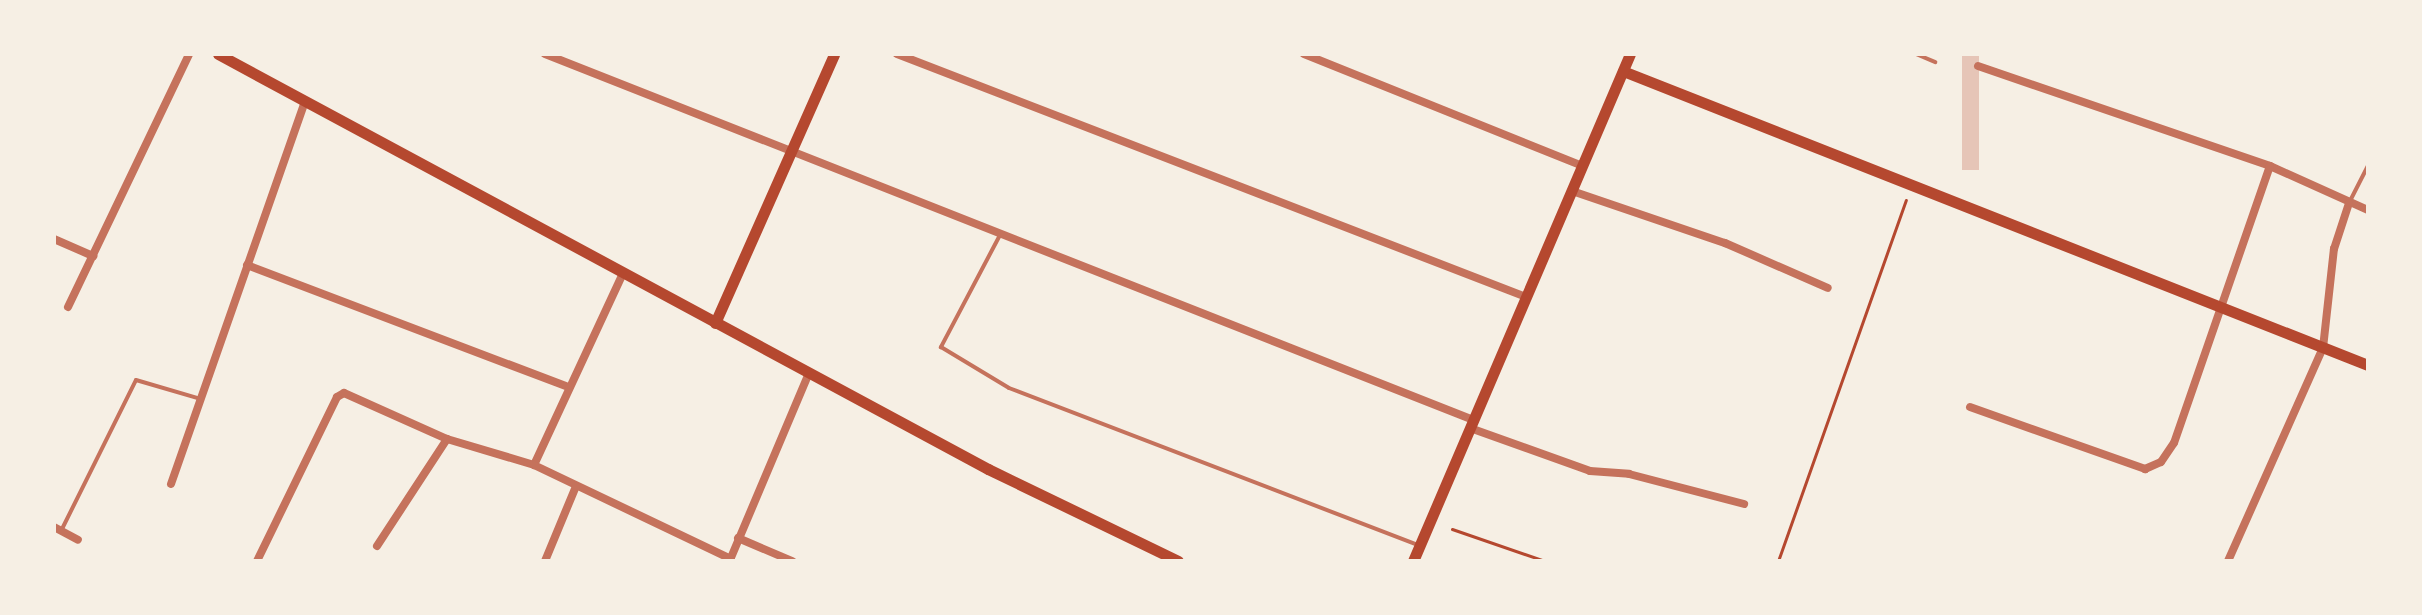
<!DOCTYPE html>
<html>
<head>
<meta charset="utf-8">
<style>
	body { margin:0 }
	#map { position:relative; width:2422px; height:615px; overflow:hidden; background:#f6efe4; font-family:"PT Sans Narrow",sans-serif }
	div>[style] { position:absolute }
	.building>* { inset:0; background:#e6c5b7; transform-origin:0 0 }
	.path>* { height:3px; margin:-1.5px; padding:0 1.5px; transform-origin:1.5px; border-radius:1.5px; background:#b5482f }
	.service>* { height:4px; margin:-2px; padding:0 2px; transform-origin:2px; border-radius:2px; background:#c5725c }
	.minor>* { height:8px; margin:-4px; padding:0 4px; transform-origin:4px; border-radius:4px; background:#c5725c }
	.secondary>* { height:11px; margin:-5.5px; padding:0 5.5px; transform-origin:5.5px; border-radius:5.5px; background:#b5482f }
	span { translate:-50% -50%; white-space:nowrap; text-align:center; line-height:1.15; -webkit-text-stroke:6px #f6efe4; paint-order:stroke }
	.frame { position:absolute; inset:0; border:56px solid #f6efe4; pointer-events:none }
</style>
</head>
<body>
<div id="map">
	<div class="building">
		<i style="left:1962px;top:54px;width:17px;height:116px"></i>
	</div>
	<div class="path">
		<i style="left:1452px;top:529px;width:98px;rotate:19deg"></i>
		<i style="left:1778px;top:561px;width:383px;rotate:-70.5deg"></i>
	</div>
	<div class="service">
		<i style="left:1916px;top:54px;width:21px;rotate:23deg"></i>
		<i style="left:2350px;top:201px;width:39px;rotate:-63deg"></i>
		<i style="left:1000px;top:235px;width:127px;rotate:117.8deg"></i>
		<i style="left:941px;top:347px;width:79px;rotate:31.1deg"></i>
		<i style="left:1009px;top:388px;width:437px;rotate:21deg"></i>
		<i style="left:62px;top:529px;width:166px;rotate:-63.6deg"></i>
		<i style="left:136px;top:380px;width:68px;rotate:16.3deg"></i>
	</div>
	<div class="minor">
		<i style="left:545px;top:54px;width:998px;rotate:21.52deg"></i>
		<i style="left:897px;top:54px;width:674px;rotate:21.12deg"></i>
		<i style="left:1304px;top:54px;width:300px;rotate:21.9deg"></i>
		<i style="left:1978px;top:66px;width:309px;rotate:18.9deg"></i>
		<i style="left:2270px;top:166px;width:107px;rotate:24.2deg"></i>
		<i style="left:1572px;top:191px;width:162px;rotate:18.8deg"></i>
		<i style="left:1725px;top:243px;width:112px;rotate:23.6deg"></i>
		<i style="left:54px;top:239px;width:43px;rotate:23.6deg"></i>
		<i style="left:247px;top:265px;width:341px;rotate:20.8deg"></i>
		<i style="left:68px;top:307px;width:280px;rotate:-64.4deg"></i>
		<i style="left:1970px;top:407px;width:186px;rotate:19.5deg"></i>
		<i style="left:2145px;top:469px;width:17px;rotate:-24deg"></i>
		<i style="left:2161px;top:462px;width:23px;rotate:-56deg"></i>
		<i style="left:2174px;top:443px;width:293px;rotate:-70.9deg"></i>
		<i style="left:1470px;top:428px;width:127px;rotate:19.7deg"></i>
		<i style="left:1590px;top:471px;width:39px;rotate:4deg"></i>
		<i style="left:1629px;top:474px;width:119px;rotate:14.6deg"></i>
		<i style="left:534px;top:465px;width:212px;rotate:-65.1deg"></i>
		<i style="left:171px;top:484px;width:406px;rotate:-70.7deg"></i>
		<i style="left:54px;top:527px;width:27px;rotate:28deg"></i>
		<i style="left:738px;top:538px;width:59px;rotate:23.1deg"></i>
		<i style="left:377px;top:546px;width:128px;rotate:-56.8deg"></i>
		<i style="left:730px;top:560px;width:203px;rotate:-67.1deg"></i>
		<i style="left:257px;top:561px;width:182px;rotate:-64deg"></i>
		<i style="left:337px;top:397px;width:8px;rotate:-30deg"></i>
		<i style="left:344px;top:393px;width:113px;rotate:24.1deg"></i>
		<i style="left:447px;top:439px;width:91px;rotate:16.6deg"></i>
		<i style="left:534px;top:465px;width:218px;rotate:25.5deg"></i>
		<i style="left:545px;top:561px;width:81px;rotate:-67.5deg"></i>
		<i style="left:2228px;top:561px;width:233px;rotate:-66deg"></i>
		<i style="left:2323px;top:348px;width:100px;rotate:-83.7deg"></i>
		<i style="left:2334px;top:249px;width:48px;rotate:-71.9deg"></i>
	</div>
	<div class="secondary">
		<i style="left:218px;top:54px;width:875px;rotate:28.32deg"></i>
		<i style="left:988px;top:469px;width:211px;rotate:25.8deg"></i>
		<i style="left:1623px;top:71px;width:801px;rotate:21.54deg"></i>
		<i style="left:715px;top:323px;width:294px;rotate:-66.1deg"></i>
		<i style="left:1413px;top:561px;width:551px;rotate:-66.83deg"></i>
	</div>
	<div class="frame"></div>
</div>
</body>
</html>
